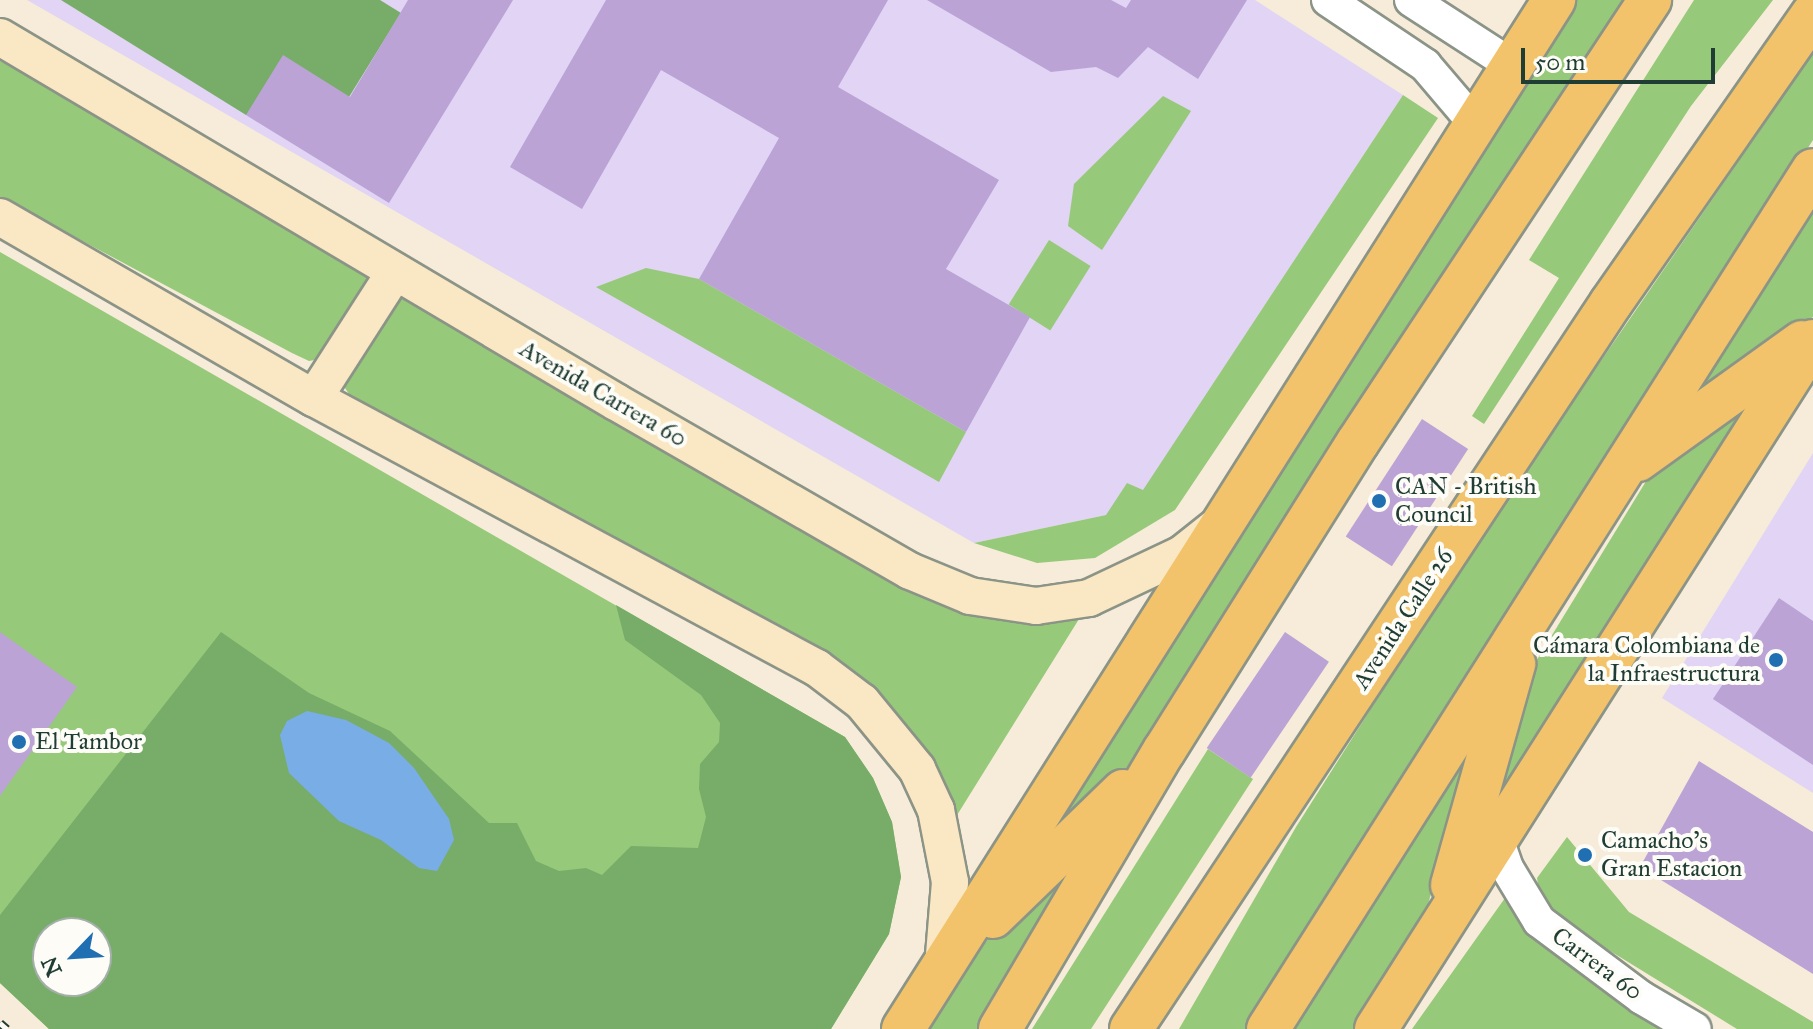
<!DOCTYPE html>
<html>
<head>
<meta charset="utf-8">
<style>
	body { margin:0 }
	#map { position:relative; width:1813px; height:1029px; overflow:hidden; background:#f7ecda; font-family:"IM FELL Great Primer",serif }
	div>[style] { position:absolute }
	.built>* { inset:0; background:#e1d4f4 }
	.green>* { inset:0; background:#96c979; transform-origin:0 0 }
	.forest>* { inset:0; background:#78ad69 }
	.water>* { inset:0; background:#79ade6 }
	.building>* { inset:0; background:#bba3d5; transform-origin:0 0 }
	.roads { filter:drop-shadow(2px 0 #8b9487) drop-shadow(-2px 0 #8b9487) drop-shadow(0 2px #8b9487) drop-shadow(0 -2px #8b9487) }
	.tertiary>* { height:32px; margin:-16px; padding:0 16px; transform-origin:16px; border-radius:16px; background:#fff }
	.secondary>* { height:36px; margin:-18px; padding:0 18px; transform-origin:18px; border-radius:18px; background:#fae7c3 }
	.primary>* { height:42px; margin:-21px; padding:0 21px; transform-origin:21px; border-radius:21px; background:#f2c36a }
	.rail>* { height:9px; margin-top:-4.5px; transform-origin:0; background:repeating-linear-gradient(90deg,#fdfcf7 0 18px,#1f3d34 0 36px); box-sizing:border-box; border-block:2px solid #1f3d34 }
	.dots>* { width:22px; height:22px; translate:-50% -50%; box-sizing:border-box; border:4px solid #fdfcf7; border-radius:50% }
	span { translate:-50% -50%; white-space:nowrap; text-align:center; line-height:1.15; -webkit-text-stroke:8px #fdfcf7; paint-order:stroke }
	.street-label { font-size:24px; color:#1f3d34 }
	.poi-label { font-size:24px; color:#1f3d34 }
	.left { translate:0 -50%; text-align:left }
	.right { translate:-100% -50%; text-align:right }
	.north { position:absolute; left:32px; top:917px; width:80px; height:80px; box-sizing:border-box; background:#fdfcf7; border:2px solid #a4b0a9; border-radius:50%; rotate:245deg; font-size:22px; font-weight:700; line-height:32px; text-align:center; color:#1f3d34 }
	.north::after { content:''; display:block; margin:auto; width:28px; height:36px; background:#1f6fb2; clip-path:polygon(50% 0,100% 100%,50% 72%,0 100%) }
	.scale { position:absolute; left:1521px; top:48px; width:194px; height:36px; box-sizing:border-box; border:4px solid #1f3d34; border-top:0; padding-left:10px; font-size:24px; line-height:28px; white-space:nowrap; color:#1f3d34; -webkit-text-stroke:6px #fdfcf7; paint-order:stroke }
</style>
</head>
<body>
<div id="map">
	<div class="built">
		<i style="clip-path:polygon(27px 0,1255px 0,1403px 95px,1143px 491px,1106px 515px,974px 543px)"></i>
		<i style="clip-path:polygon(1813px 453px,1813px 793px,1662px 698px)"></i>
	</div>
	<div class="green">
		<i style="clip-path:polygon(1576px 0,1630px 0,1268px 542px,1129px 770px,1042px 845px,1263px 503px)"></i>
		<i style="clip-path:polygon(1694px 0,1773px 0,1691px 106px,1484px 424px,1472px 416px,1559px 278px,1529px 260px)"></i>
		<i style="clip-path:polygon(1813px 53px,1813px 140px,1245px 1029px,1179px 1029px,1296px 827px,1481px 535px)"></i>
		<i style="clip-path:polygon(0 61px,70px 95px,366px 271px,370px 285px,320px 359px,309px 361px,292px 353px,0 197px)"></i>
		<i style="clip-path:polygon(1403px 95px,1438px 118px,1175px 510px,1095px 558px,1037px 563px,974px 543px,1106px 515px,1127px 483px,1143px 490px)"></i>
		<i style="clip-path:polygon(1163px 96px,1191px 111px,1102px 250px,1068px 226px,1074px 184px)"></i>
		<i style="clip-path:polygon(1813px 204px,1813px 317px,1677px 413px)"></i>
		<i style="left:1049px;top:240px;width:49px;height:76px;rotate:32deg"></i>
		<i style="clip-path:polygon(evenodd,0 252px,845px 737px,873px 778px,892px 822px,901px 877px,889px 934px,831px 1029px,49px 1029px,0 983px,0 252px,48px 933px,96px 933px,96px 981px,48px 981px,48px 933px)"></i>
		<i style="clip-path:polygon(646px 268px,699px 279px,966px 432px,939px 482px,596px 287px)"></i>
		<i style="clip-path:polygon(405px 298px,896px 580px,1084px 611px,954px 820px,784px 638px,349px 394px,341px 382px,397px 299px)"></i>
		<i style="clip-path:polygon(1767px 385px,1481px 828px,1524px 681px,1659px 460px)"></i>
		<i style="clip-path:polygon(1473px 728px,1425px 917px,1354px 1029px,1288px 1029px)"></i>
		<i style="clip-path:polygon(1208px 749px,1253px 779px,1091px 1029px,1032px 1029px)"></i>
		<i style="clip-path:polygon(1567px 837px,1629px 912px,1813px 1022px,1813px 1029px,1737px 1029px,1563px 922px,1539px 892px,1537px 878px)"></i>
		<i style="clip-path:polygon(1088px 849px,979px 1029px,923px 1029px,965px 966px,1021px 901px)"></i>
		<i style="clip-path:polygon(1505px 898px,1544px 944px,1671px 1029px,1412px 1029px)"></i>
	</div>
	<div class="forest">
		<i style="clip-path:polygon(61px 0,380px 0,401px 13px,349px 97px,246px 115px)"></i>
		<i style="clip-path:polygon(evenodd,616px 605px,845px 737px,873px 778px,892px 822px,901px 877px,889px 934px,831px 1029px,49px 1029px,0 983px,0 915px,221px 632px,309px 693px,390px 731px,489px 823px,517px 823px,536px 861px,559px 871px,586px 868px,602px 875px,631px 846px,698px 848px,706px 817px,699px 789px,700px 764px,719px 742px,720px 723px,701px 695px,625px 640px,616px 605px,48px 933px,96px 933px,96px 981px,48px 981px,48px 933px)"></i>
	</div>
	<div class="water">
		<i style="clip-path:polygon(307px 711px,346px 720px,389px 743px,414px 768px,449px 819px,454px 840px,437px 871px,419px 868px,381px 840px,339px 821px,289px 773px,280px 735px,287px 721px)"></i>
	</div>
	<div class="building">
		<i style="clip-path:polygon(408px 0,513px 0,389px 203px,246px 115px,283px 55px,350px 97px)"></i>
		<i style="clip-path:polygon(606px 0,888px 0,838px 87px,999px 180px,946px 269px,1030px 317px,966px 432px,699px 279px,779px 138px,661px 70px,582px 209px,510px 167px)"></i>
		<i style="clip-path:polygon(927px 0,1111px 0,1126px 8px,1131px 0,1247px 0,1198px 79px,1148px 47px,1118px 78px,1096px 67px,1051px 72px)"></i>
		<i style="left:1422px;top:419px;width:55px;height:140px;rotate:33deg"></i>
		<i style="clip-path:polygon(1779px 598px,1813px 621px,1813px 765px,1713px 699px)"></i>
		<i style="clip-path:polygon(0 632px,77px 687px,0 796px)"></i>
		<i style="left:1285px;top:632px;width:53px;height:140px;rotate:34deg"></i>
		<i style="clip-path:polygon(1699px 761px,1813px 832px,1813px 974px,1640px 867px)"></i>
	</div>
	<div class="roads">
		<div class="tertiary">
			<i style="left:1328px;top:0;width:117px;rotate:33.8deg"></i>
			<i style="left:1425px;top:65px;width:79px;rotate:49.6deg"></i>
			<i style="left:1411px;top:0;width:121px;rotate:32.9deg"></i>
			<i style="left:1497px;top:839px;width:31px;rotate:71deg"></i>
			<i style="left:1507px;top:868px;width:62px;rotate:58.9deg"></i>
			<i style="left:1539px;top:921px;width:129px;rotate:36.8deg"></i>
			<i style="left:1642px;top:998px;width:61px;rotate:30.3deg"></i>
		</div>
		<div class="secondary">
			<i style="left:0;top:37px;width:716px;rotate:30.65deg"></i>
			<i style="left:616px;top:402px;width:339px;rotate:29.9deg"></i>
			<i style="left:910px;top:571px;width:65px;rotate:22.6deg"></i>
			<i style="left:970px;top:596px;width:67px;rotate:8.6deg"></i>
			<i style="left:1036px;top:606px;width:54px;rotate:-8.6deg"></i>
			<i style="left:1089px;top:598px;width:103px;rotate:-25.3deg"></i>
			<i style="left:1182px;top:554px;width:43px;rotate:-38.5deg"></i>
			<i style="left:0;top:217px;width:362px;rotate:30deg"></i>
			<i style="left:314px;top:398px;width:571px;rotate:28.23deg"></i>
			<i style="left:817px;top:668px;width:56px;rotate:37.1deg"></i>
			<i style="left:862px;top:702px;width:87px;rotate:50.6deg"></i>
			<i style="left:917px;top:769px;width:45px;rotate:65.1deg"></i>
			<i style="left:936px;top:810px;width:73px;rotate:79deg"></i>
			<i style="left:950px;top:882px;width:85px;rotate:94.7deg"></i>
			<i style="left:314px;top:398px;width:150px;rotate:-57.3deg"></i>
		</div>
		<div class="primary">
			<i style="left:1638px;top:460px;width:202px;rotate:-35.7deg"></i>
			<i style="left:1452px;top:885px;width:230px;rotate:-74.3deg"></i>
			<i style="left:993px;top:917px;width:181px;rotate:-44.1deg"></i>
			<i style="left:903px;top:1029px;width:1218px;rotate:-57.68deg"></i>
			<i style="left:1000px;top:1029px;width:323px;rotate:-59.5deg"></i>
			<i style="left:1164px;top:751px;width:365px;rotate:-57.9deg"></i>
			<i style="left:1358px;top:442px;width:530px;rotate:-56.55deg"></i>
			<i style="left:1131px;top:1029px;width:870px;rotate:-56.53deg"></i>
			<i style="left:1611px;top:303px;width:353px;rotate:-55.1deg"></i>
			<i style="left:1268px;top:1029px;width:1017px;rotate:-57.61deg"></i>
			<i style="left:1376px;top:1029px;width:815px;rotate:-57.58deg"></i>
		</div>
	</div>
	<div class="rail">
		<i style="left:0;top:1023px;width:9px;rotate:41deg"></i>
	</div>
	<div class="dots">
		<i style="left:1379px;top:501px;background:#1f6fb2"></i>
		<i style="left:1776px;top:660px;background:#1f6fb2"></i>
		<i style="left:19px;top:742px;background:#1f6fb2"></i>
		<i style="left:1585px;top:855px;background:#1f6fb2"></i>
	</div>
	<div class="street-label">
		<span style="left:603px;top:394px;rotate:30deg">Avenida Carrera 60</span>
		<span style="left:1403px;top:619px;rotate:-57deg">Avenida Calle 26</span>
		<span style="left:1597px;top:964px;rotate:36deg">Carrera 60</span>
	</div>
	<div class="poi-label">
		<span class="left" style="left:1395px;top:501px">CAN - British<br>Council</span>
		<span class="right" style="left:1760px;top:660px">Cámara Colombiana de<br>la Infraestructura</span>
		<span class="left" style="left:35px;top:742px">El Tambor</span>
		<span class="left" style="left:1601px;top:855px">Camacho's<br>Gran Estacion</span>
	</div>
	<div class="north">N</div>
	<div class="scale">50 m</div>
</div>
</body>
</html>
